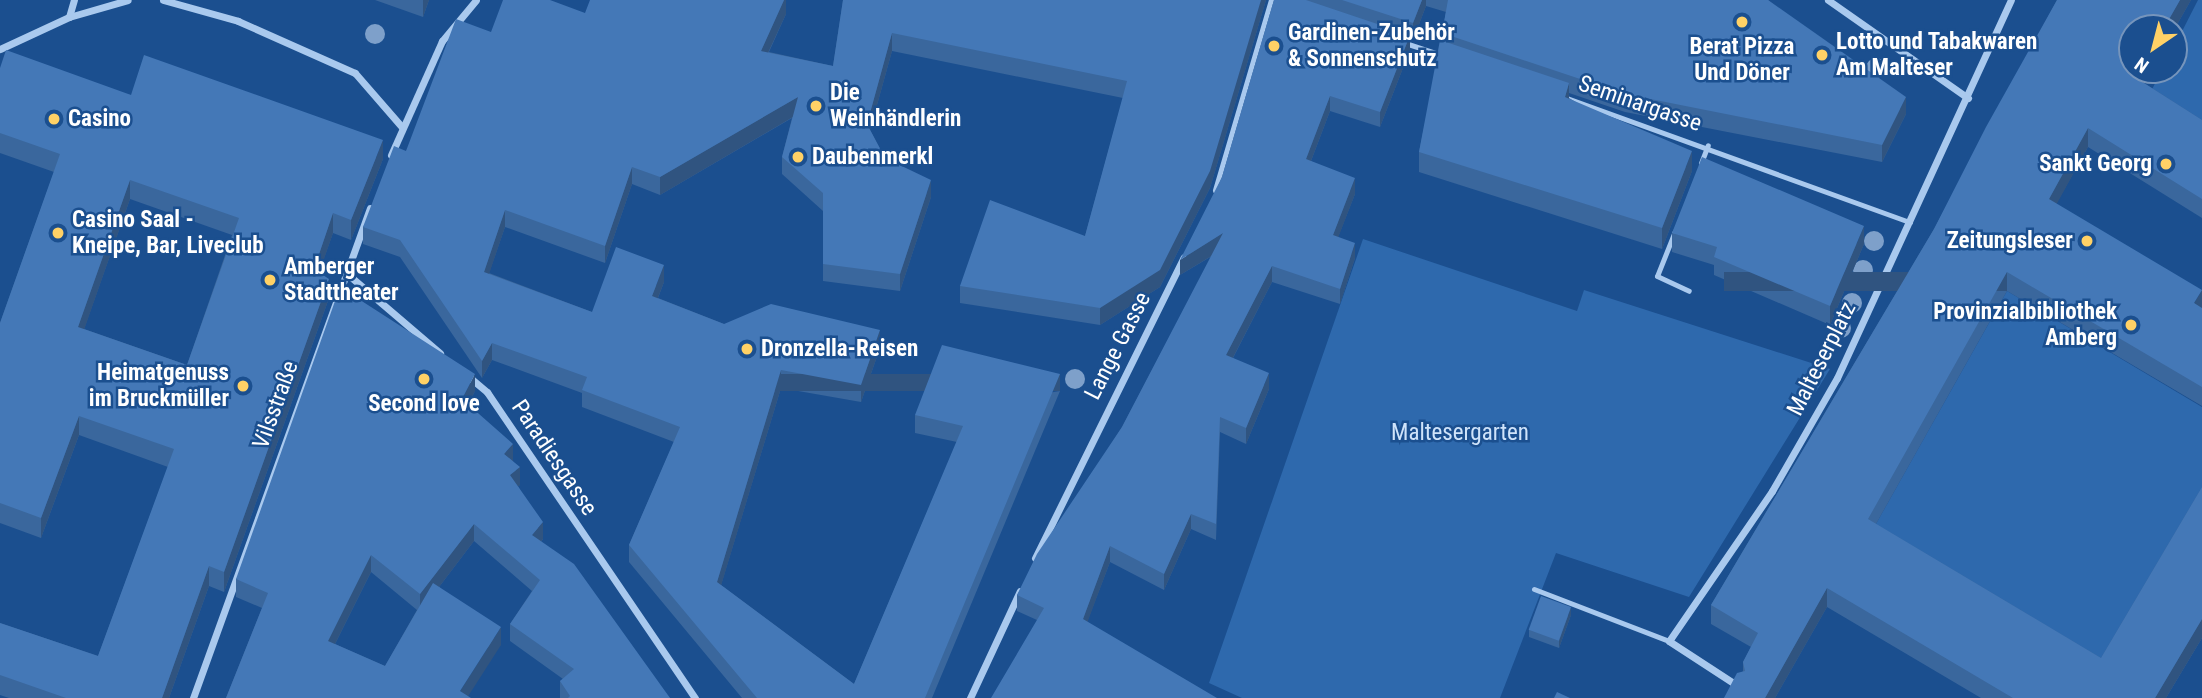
<!DOCTYPE html>
<html>
<head>
<meta charset="utf-8">
<style>
	body { margin:0 }
	#map { position:relative; width:2202px; height:698px; overflow:hidden; background:#1b4f8f; font-family:"Roboto Condensed",sans-serif }
	div>[style] { position:absolute }
	.green>* { inset:0; background:#2e69ad }
	.lane>* { height:5px; margin:-2.5px; padding:0 2.5px; transform-origin:2.5px; border-radius:2.5px; background:#a9c9ee }
	.street>* { height:7px; margin:-3.5px; padding:0 3.5px; transform-origin:3.5px; border-radius:3.5px; background:#a9c9ee }
	.trees>* { width:20px; height:20px; margin:-10px; border-radius:50%; background:#7ea0ca }
	.wall>* { inset:0; background:#3a679d }
	.shaded-wall>* { inset:0; background:#305480; transform-origin:0 0 }
	.building>* { inset:0; background:#4478b7; transform-origin:0 0 }
	.dots>* { width:19px; height:19px; translate:-50% -50%; box-sizing:border-box; border:4px solid #1b4f8f; border-radius:50% }
	span { translate:-50% -50%; white-space:nowrap; text-align:center; line-height:1.15; -webkit-text-stroke:5px #1b4f8f; paint-order:stroke }
	.poi-label { font-size:23px; color:#fff; font-weight:700 }
	.left { translate:0 -50%; text-align:left }
	.right { translate:-100% -50%; text-align:right }
	.street-label { font-size:23px; color:#fff }
	.park-label { font-size:23px; color:#cfe3fa }
	.north { position:absolute; left:2118px; top:14px; width:70px; height:70px; box-sizing:border-box; background:#1b4f8f; border:2px solid #7695bc; border-radius:50%; rotate:215deg; font-size:19px; font-weight:700; line-height:28px; text-align:center; color:#fff }
	.north::after { content:''; display:block; margin:auto; width:24px; height:32px; background:#ffd166; clip-path:polygon(50% 0,100% 100%,50% 72%,0 100%) }
</style>
</head>
<body>
<div id="map">
	<div class="green">
		<i style="clip-path:polygon(2198px 0,2202px 0,2202px 139px,2147px 99px,2162px 70px,2174px 70px,2174px 47px)"></i>
		<i style="clip-path:polygon(1363px 239px,1577px 311px,1584px 290px,1830px 369px,1689px 597px,1556px 553px,1500px 698px,1242px 698px,1209px 683px)"></i>
		<i style="clip-path:polygon(2007px 291px,2202px 407px,2202px 506px,2101px 677px,1868px 538px)"></i>
	</div>
	<div class="lane">
		<i style="left:1405px;top:43px;width:39px;rotate:18deg"></i>
		<i style="left:1564px;top:97px;width:368px;rotate:19.9deg"></i>
		<i style="left:1701px;top:163px;width:19px;rotate:-69deg"></i>
		<i style="left:1675px;top:231px;width:48px;rotate:111.8deg"></i>
		<i style="left:1657px;top:276px;width:35px;rotate:25deg"></i>
		<i style="left:1534px;top:589px;width:145px;rotate:21.1deg"></i>
	</div>
	<div class="street">
		<i style="left:163px;top:0;width:78px;rotate:15.6deg"></i>
		<i style="left:238px;top:21px;width:128px;rotate:24deg"></i>
		<i style="left:355px;top:73px;width:72px;rotate:49deg"></i>
		<i style="left:1828px;top:0;width:171px;rotate:35deg"></i>
		<i style="left:69px;top:17px;width:18px;rotate:-74deg"></i>
		<i style="left:0;top:49px;width:76px;rotate:-24.9deg"></i>
		<i style="left:69px;top:17px;width:61px;rotate:-16.1deg"></i>
		<i style="left:391px;top:155px;width:125px;rotate:-65.9deg"></i>
		<i style="left:442px;top:41px;width:53px;rotate:-50.3deg"></i>
		<i style="left:1216px;top:190px;width:198px;rotate:-73.6deg"></i>
		<i style="left:345px;top:272px;width:125px;rotate:40.5deg"></i>
		<i style="left:468px;top:376px;width:25px;rotate:40deg"></i>
		<i style="left:487px;top:392px;width:370px;rotate:55.8deg"></i>
		<i style="left:1035px;top:558px;width:335px;rotate:-63.7deg"></i>
		<i style="left:1738px;top:686px;width:82px;rotate:-146.9deg"></i>
		<i style="left:1669px;top:641px;width:182px;rotate:-55.5deg"></i>
		<i style="left:1772px;top:491px;width:130px;rotate:-60.1deg"></i>
		<i style="left:1837px;top:378px;width:416px;rotate:-65.3deg"></i>
		<i style="left:193px;top:698px;width:521px;rotate:-70.14deg"></i>
		<i style="left:970px;top:698px;width:118px;rotate:-65deg"></i>
	</div>
	<div class="trees">
		<i style="left:375px;top:34px"></i>
		<i style="left:1876px;top:68px"></i>
		<i style="left:1874px;top:241px"></i>
		<i style="left:1863px;top:270px"></i>
		<i style="left:1852px;top:303px"></i>
		<i style="left:1841px;top:328px"></i>
		<i style="left:1075px;top:379px"></i>
	</div>
	<div class="wall">
		<i style="clip-path:polygon(375px 0,429px 0,423px 17px)"></i>
		<i style="clip-path:polygon(786px 0,786px 14px,769px 52px,833px 66px,843px 0,1266px 0,1210px 188px,1160px 287px,1100px 325px,960px 303px,960px 286px,1085px 236px,1123px 98px,892px 51px,870px 130px,885px 158px,931px 197px,900px 291px,823px 281px,823px 211px,782px 174px,782px 157px,792px 118px,660px 195px,632px 184px,605px 263px,505px 227px,489px 273px,592px 312px,664px 282px,658px 298px,724px 324px,880px 348px,861px 402px,781px 388px,721px 585px,854px 684px,957px 442px,915px 433px,915px 415px,1060px 391px,932px 698px,742px 698px,629px 562px,629px 545px,674px 442px,582px 407px,582px 393px,492px 360px,482px 378px,400px 257px,363px 244px,363px 227px,406px 151px,491px 32px,585px 13px)"></i>
		<i style="clip-path:polygon(1274px 0,1768px 0,1906px 114px,1882px 162px,1625px 112px,1569px 93px,1569px 98px,1692px 171px,1662px 249px,1419px 172px,1419px 152px,1442px 40px,1442px 33px,1446px 12px,1426px 6px,1413px 40px,1410px 39px,1410px 50px,1380px 127px,1330px 111px,1311px 161px,1355px 194px,1338px 237px,1355px 258px,1340px 304px,1272px 282px,1233px 358px,1269px 389px,1246px 444px,1220px 432px,1216px 540px,1191px 529px,1164px 590px,1110px 562px,1087px 622px,1037px 620px,1017px 611px,1017px 595px,1122px 427px,1212px 256px,1180px 275px,1222px 177px)"></i>
		<i style="clip-path:polygon(2057px 0,2191px 0,2174px 30px,2174px 28px,2132px 70px,2151px 70px,2144px 83px,2202px 120px,2202px 218px,2088px 147px,2056px 204px,2202px 308px,2202px 406px,2007px 291px,1876px 524px,2101px 658px,2202px 487px,2202px 638px,2166px 698px,1981px 698px,1827px 607px,1775px 698px,1724px 698px,1743px 671px,1743px 662px,1751px 647px,1711px 624px,1711px 605px,1934px 229px)"></i>
		<i style="clip-path:polygon(evenodd,0 68px,131px 95px,383px 159px,351px 240px,333px 233px,319px 272px,329px 298px,224px 592px,209px 586px,169px 698px,9px 698px,0 695px,0 623px,98px 656px,168px 467px,79px 435px,41px 538px,0 523px,0 323px,54px 172px,0 153px,0 68px,130px 199px,232px 235px,187px 365px,84px 329px,130px 199px)"></i>
		<i style="clip-path:polygon(1672px 233px,1864px 244px,1830px 325px,1714px 275px,1714px 265px,1672px 252px)"></i>
		<i style="clip-path:polygon(evenodd,475px 391px,468px 405px,513px 461px,520px 485px,518px 486px,543px 539px,541px 542px,670px 698px,560px 698px,560px 681px,563px 679px,510px 641px,510px 624px,532px 591px,474px 541px,439px 587px,501px 645px,226px 698px,262px 608px,236px 597px,236px 579px,475px 391px,371px 572px,417px 610px,385px 666px,335px 644px,371px 572px)"></i>
		<i style="clip-path:polygon(1571px 615px,1559px 648px,1529px 637px,1529px 630px)"></i>
	</div>
	<div class="shaded-wall">
		<i style="clip-path:polygon(423px 0,429px 0,423px 17px)"></i>
		<i style="clip-path:polygon(784px 0,786px 0,786px 14px,761px 68px,761px 51px)"></i>
		<i style="clip-path:polygon(1261px 0,1266px 0,1210px 188px,1160px 287px,1100px 325px,1100px 308px)"></i>
		<i style="clip-path:polygon(1422px 0,1426px 0,1426px 6px,1413px 40px,1413px 23px)"></i>
		<i style="clip-path:polygon(2180px 0,2191px 0,2174px 30px,2174px 28px,2164px 28px)"></i>
		<i style="clip-path:polygon(892px 33px,892px 51px,867px 141px,867px 124px)"></i>
		<i style="clip-path:polygon(1410px 35px,1410px 50px,1380px 127px,1380px 112px)"></i>
		<i style="clip-path:polygon(2141px 70px,2151px 70px,2136px 97px,2136px 78px)"></i>
		<i style="clip-path:polygon(1569px 83px,1569px 104px,1565px 97px)"></i>
		<i style="clip-path:polygon(1330px 96px,1330px 111px,1306px 174px,1306px 159px)"></i>
		<i style="clip-path:polygon(798px 97px,798px 114px,660px 195px,660px 177px)"></i>
		<i style="clip-path:polygon(1906px 97px,1906px 114px,1882px 162px,1882px 145px)"></i>
		<i style="clip-path:polygon(2088px 128px,2088px 147px,2049px 218px,2049px 199px)"></i>
		<i style="clip-path:polygon(383px 140px,383px 159px,351px 240px,351px 220px)"></i>
		<i style="clip-path:polygon(1692px 151px,1692px 171px,1662px 249px,1662px 228px)"></i>
		<i style="clip-path:polygon(632px 167px,632px 184px,605px 263px,605px 246px)"></i>
		<i style="clip-path:polygon(1355px 178px,1355px 194px,1333px 251px,1333px 235px)"></i>
		<i style="clip-path:polygon(130px 180px,130px 199px,78px 347px,78px 327px)"></i>
		<i style="clip-path:polygon(931px 180px,931px 197px,900px 291px,900px 274px)"></i>
		<i style="clip-path:polygon(505px 210px,505px 227px,484px 289px,484px 272px)"></i>
		<i style="clip-path:polygon(333px 213px,333px 233px,314px 288px,314px 269px)"></i>
		<i style="clip-path:polygon(1864px 226px,1864px 244px,1830px 325px,1830px 306px)"></i>
		<i style="clip-path:polygon(1223px 233px,1223px 249px,1180px 275px,1180px 260px)"></i>
		<i style="clip-path:polygon(1355px 243px,1355px 258px,1340px 304px,1340px 289px)"></i>
		<i style="clip-path:polygon(664px 265px,664px 282px,652px 313px,652px 296px)"></i>
		<i style="clip-path:polygon(1272px 266px,1272px 282px,1226px 371px,1226px 355px)"></i>
		<i style="left:2007px;top:272px;width:19px;height:283px;rotate:90deg"></i>
		<i style="clip-path:polygon(329px 279px,329px 298px,224px 592px,224px 572px)"></i>
		<i style="clip-path:polygon(2202px 290px,2202px 309px,2194px 303px)"></i>
		<i style="clip-path:polygon(880px 330px,880px 348px,861px 402px,861px 385px)"></i>
		<i style="clip-path:polygon(492px 343px,492px 360px,482px 378px,482px 361px)"></i>
		<i style="clip-path:polygon(781px 370px,781px 388px,717px 599px,717px 582px)"></i>
		<i style="clip-path:polygon(1269px 373px,1269px 389px,1246px 444px,1246px 428px)"></i>
		<i style="clip-path:polygon(475px 374px,475px 391px,462px 417px,462px 399px)"></i>
		<i style="left:1060px;top:374px;width:17px;height:351px;rotate:90deg"></i>
		<i style="clip-path:polygon(79px 416px,79px 435px,41px 538px,41px 518px)"></i>
		<i style="clip-path:polygon(513px 444px,513px 461px,504px 454px)"></i>
		<i style="clip-path:polygon(520px 467px,520px 485px,510px 493px,510px 475px)"></i>
		<i style="clip-path:polygon(1191px 514px,1191px 529px,1164px 590px,1164px 574px)"></i>
		<i style="clip-path:polygon(543px 522px,543px 539px,532px 553px,532px 535px)"></i>
		<i style="clip-path:polygon(474px 524px,474px 541px,420px 612px,420px 594px)"></i>
		<i style="clip-path:polygon(1110px 546px,1110px 562px,1083px 634px,1083px 619px)"></i>
		<i style="clip-path:polygon(371px 555px,371px 572px,328px 658px,328px 641px)"></i>
		<i style="clip-path:polygon(209px 566px,209px 586px,169px 698px,162px 698px)"></i>
		<i style="clip-path:polygon(1827px 588px,1827px 607px,1775px 698px,1765px 698px)"></i>
		<i style="clip-path:polygon(1571px 607px,1571px 615px,1559px 648px,1559px 641px)"></i>
		<i style="clip-path:polygon(2202px 619px,2202px 638px,2166px 698px,2155px 698px)"></i>
		<i style="clip-path:polygon(501px 627px,501px 645px,467px 698px,460px 691px)"></i>
	</div>
	<div class="building">
		<i style="clip-path:polygon(503px 0,550px 0,585px 13px,590px 0,784px 0,761px 51px,833px 66px,843px 0,1261px 0,1210px 171px,1160px 270px,1100px 308px,960px 286px,990px 200px,1085px 236px,1127px 81px,892px 33px,867px 124px,885px 158px,931px 180px,900px 274px,823px 264px,823px 193px,782px 157px,798px 97px,660px 177px,632px 167px,605px 246px,505px 210px,484px 272px,592px 312px,616px 247px,664px 265px,652px 296px,724px 324px,771px 304px,880px 330px,861px 385px,781px 370px,717px 582px,854px 684px,963px 426px,915px 415px,942px 345px,1060px 374px,925px 698px,757px 698px,629px 545px,680px 427px,582px 390px,587px 377px,492px 343px,482px 361px,400px 240px,363px 227px,394px 146px,406px 151px,456px 19px,491px 32px)"></i>
		<i style="clip-path:polygon(1274px 0,1306px 0,1410px 35px,1380px 112px,1330px 96px,1306px 159px,1355px 178px,1333px 235px,1355px 243px,1340px 289px,1272px 266px,1226px 355px,1269px 373px,1246px 428px,1220px 417px,1216px 524px,1191px 514px,1164px 574px,1110px 546px,1083px 619px,1217px 698px,991px 698px,1044px 608px,1017px 595px,1037px 554px,1122px 427px,1223px 233px,1180px 260px,1222px 177px)"></i>
		<i style="clip-path:polygon(1342px 0,1422px 0,1413px 23px)"></i>
		<i style="clip-path:polygon(1448px 0,1768px 0,1906px 97px,1882px 145px,1625px 94px,1442px 33px)"></i>
		<i style="clip-path:polygon(2057px 0,2180px 0,2164px 28px,2132px 28px,2132px 70px,2141px 70px,2136px 78px,2202px 120px,2202px 199px,2088px 128px,2049px 199px,2202px 290px,2194px 303px,2202px 308px,2202px 387px,2007px 272px,1868px 519px,2101px 658px,2202px 487px,2202px 619px,2155px 698px,2013px 698px,1827px 588px,1765px 698px,1724px 698px,1737px 673px,1745px 671px,1743px 662px,1758px 633px,1711px 605px,1934px 229px,1986px 127px)"></i>
		<i style="clip-path:polygon(1440px 40px,1569px 83px,1565px 97px,1692px 151px,1662px 228px,1419px 152px)"></i>
		<i style="clip-path:polygon(evenodd,6px 50px,131px 95px,144px 55px,383px 140px,351px 220px,333px 213px,314px 269px,329px 279px,224px 572px,209px 566px,162px 698px,66px 698px,0 675px,0 623px,98px 656px,174px 449px,79px 416px,41px 518px,0 503px,0 323px,60px 154px,0 133px,0 68px,6px 50px,130px 180px,239px 218px,187px 365px,78px 327px,130px 180px)"></i>
		<i style="clip-path:polygon(1702px 157px,1864px 226px,1830px 306px,1714px 257px,1717px 247px,1672px 233px)"></i>
		<i style="clip-path:polygon(340px 287px,475px 374px,462px 399px,513px 444px,504px 454px,520px 467px,510px 475px,543px 522px,532px 535px,574px 564px,670px 698px,568px 698px,570px 696px,560px 681px,574px 669px,510px 624px,540px 580px,474px 524px,420px 594px,371px 555px,328px 641px,385px 666px,433px 583px,501px 627px,460px 691px,471px 698px,226px 698px,268px 593px,236px 579px)"></i>
		<i style="left:1541px;top:596px;width:32px;height:36px;rotate:20deg"></i>
		<i style="clip-path:polygon(1557px 692px,1570px 698px,1554px 698px)"></i>
	</div>
	<div class="dots">
		<i style="left:1742px;top:22px;background:#ffd166"></i>
		<i style="left:1274px;top:46px;background:#ffd166"></i>
		<i style="left:1822px;top:55px;background:#ffd166"></i>
		<i style="left:816px;top:106px;background:#ffd166"></i>
		<i style="left:54px;top:119px;background:#ffd166"></i>
		<i style="left:798px;top:157px;background:#ffd166"></i>
		<i style="left:2166px;top:164px;background:#ffd166"></i>
		<i style="left:58px;top:233px;background:#ffd166"></i>
		<i style="left:2087px;top:241px;background:#ffd166"></i>
		<i style="left:270px;top:280px;background:#ffd166"></i>
		<i style="left:2131px;top:325px;background:#ffd166"></i>
		<i style="left:747px;top:349px;background:#ffd166"></i>
		<i style="left:424px;top:379px;background:#ffd166"></i>
		<i style="left:243px;top:386px;background:#ffd166"></i>
	</div>
	<div class="poi-label">
		<span class="left" style="left:1288px;top:46px">Gardinen-Zubehör<br>&amp; Sonnenschutz</span>
		<span class="left" style="left:1836px;top:55px">Lotto und Tabakwaren<br>Am Malteser</span>
		<span style="left:1742px;top:60px">Berat Pizza<br>Und Döner</span>
		<span class="left" style="left:830px;top:106px">Die<br>Weinhändlerin</span>
		<span class="left" style="left:68px;top:119px">Casino</span>
		<span class="left" style="left:812px;top:157px">Daubenmerkl</span>
		<span class="right" style="left:2152px;top:164px">Sankt Georg</span>
		<span class="left" style="left:72px;top:233px">Casino Saal -<br>Kneipe, Bar, Liveclub</span>
		<span class="right" style="left:2073px;top:241px">Zeitungsleser</span>
		<span class="left" style="left:284px;top:280px">Amberger<br>Stadttheater</span>
		<span class="right" style="left:2117px;top:325px">Provinzialbibliothek<br>Amberg</span>
		<span class="left" style="left:761px;top:349px">Dronzella-Reisen</span>
		<span class="right" style="left:229px;top:386px">Heimatgenuss<br>im Bruckmüller</span>
		<span style="left:424px;top:404px">Second love</span>
	</div>
	<div class="street-label">
		<span style="left:1640px;top:104px;rotate:19deg">Seminargasse</span>
		<span style="left:1118px;top:346px;rotate:-63deg">Lange Gasse</span>
		<span style="left:1822px;top:359px;rotate:-63deg">Malteserplatz</span>
		<span style="left:276px;top:405px;rotate:-70deg">Vilsstraße</span>
		<span style="left:554px;top:458px;rotate:56deg">Paradiesgasse</span>
	</div>
	<div class="park-label">
		<span style="left:1460px;top:433px">Maltesergarten</span>
	</div>
	<div class="north">N</div>
</div>
</body>
</html>
